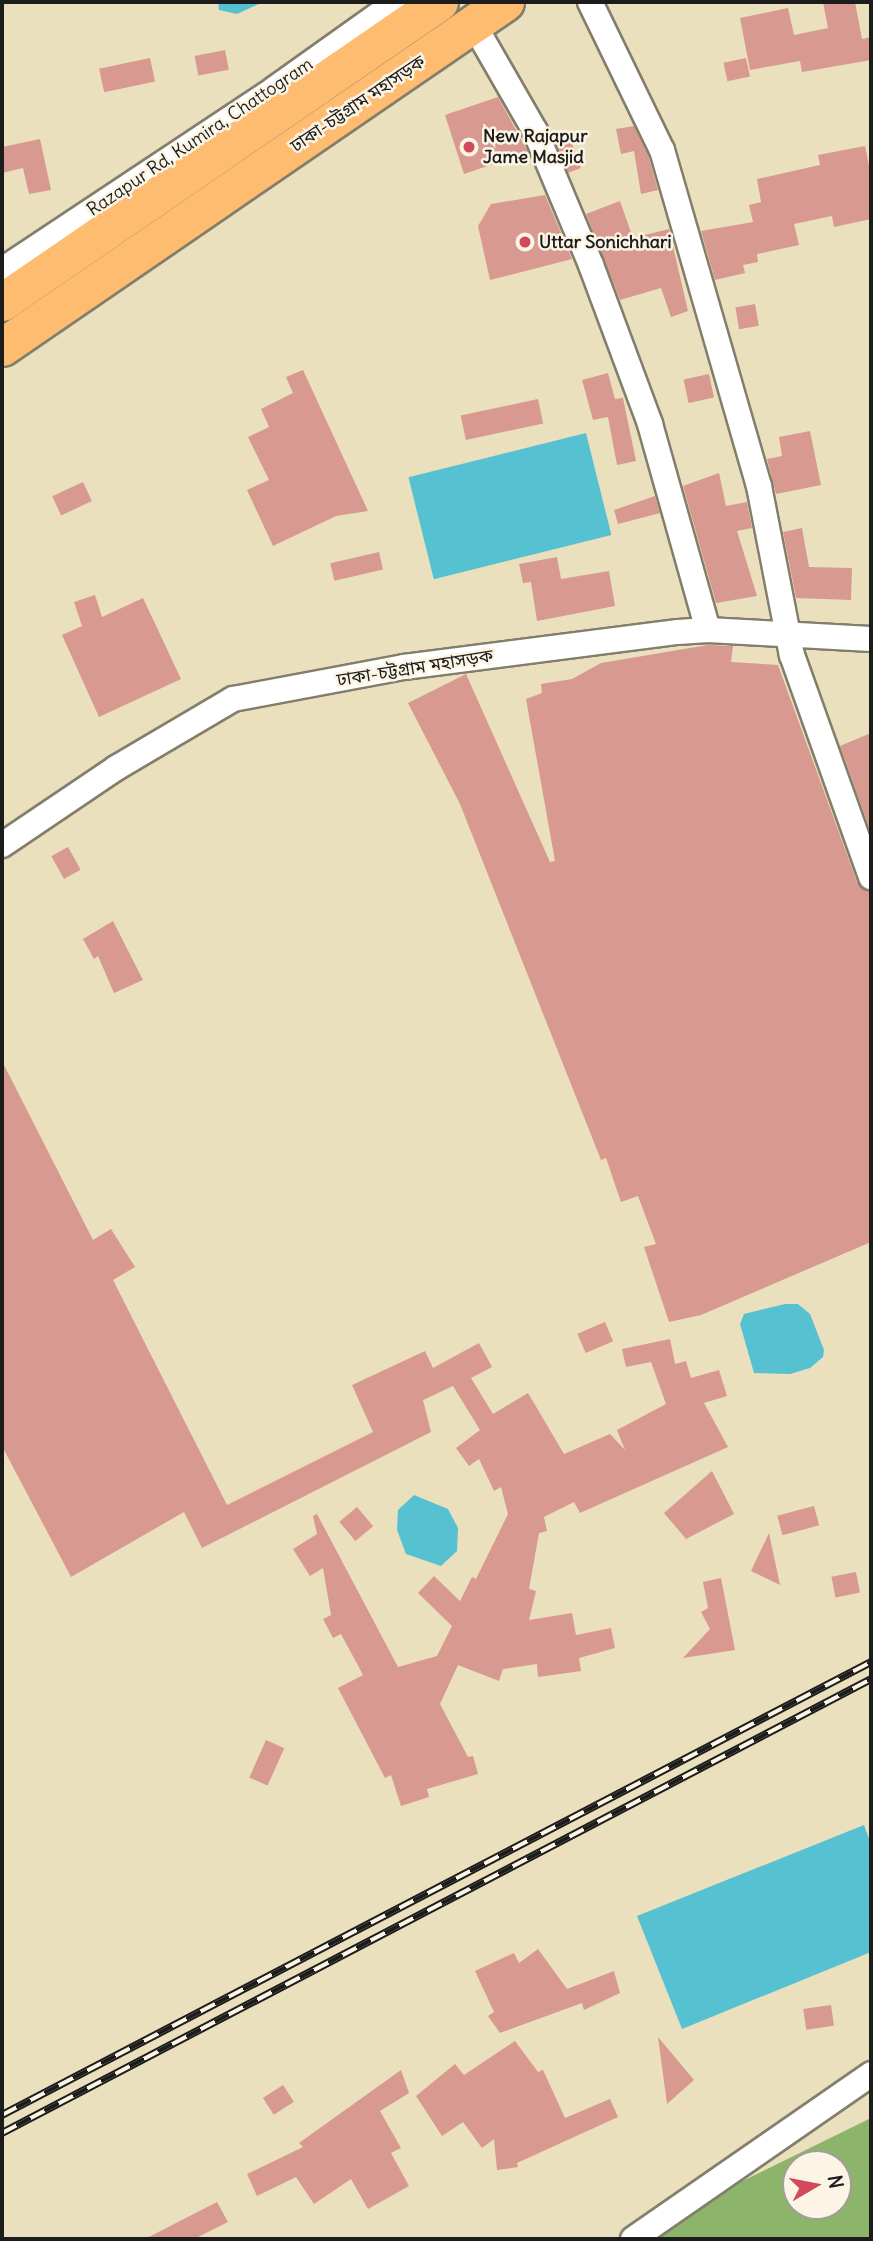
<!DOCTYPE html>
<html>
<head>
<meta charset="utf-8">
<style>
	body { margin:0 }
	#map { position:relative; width:873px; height:2241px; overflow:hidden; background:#eae0bd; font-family:Delius,"Noto Sans Bengali",sans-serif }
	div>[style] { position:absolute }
	.forest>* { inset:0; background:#8cb46a }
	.water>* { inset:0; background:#56c1d0; transform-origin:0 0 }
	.building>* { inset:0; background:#d79990; transform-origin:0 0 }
	.roads { filter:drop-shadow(2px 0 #837e6c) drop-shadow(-2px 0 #837e6c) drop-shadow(0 2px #837e6c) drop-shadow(0 -2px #837e6c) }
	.minor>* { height:24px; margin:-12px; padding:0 12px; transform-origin:12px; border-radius:12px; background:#fff }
	.highway>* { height:37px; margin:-18.5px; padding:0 18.5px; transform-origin:18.5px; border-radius:18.5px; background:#febc70 }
	.rail>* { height:8px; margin-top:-4px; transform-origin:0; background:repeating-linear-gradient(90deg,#fcf5e5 0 16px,#1c1c1c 0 32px); box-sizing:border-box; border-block:2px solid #1c1c1c }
	.dots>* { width:19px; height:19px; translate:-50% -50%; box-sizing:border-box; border:4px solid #fcf5e5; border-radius:50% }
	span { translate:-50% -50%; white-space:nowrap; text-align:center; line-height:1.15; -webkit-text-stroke:5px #fcf5e5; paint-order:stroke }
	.street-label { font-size:18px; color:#1c1c1c }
	.poi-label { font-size:18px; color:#1c1c1c; font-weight:700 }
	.left { translate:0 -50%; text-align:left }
	.frame { position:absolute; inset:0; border:4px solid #1c1c1c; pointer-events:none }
	.north { position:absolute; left:782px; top:2150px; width:70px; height:70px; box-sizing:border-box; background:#fcf5e5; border:2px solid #a29e95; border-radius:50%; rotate:80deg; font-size:19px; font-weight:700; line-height:28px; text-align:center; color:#1c1c1c }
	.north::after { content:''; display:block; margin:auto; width:24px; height:32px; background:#d1495b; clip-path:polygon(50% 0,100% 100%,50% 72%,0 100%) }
</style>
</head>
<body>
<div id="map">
	<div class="forest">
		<i style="clip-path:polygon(evenodd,871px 2118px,871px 2239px,624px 2239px,871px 2118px,796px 2164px,838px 2164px,838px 2206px,796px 2206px,796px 2164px)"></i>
	</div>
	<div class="water">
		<i style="clip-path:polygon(218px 2px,263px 2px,237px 14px,219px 10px)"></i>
		<i style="left:586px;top:433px;width:105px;height:183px;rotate:76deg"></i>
		<i style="clip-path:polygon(785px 1304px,798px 1304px,810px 1314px,824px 1350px,823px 1357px,810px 1368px,790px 1374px,754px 1373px,740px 1324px,744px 1314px)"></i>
		<i style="clip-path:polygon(414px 1495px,448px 1509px,458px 1528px,457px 1551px,441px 1566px,406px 1554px,397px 1530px,398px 1510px)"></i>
		<i style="clip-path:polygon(864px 1825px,871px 1844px,871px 1952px,682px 2029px,637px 1916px)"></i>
	</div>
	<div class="building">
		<i style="clip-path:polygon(823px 2px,855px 2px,862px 39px,871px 37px,871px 60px,802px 72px,800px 61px,750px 70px,740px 18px,788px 8px,794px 35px,828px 28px)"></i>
		<i style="left:225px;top:50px;width:20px;height:31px;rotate:79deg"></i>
		<i style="left:150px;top:58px;width:24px;height:52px;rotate:78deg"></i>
		<i style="left:746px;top:58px;width:19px;height:23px;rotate:78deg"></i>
		<i style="clip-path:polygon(498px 97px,528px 152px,464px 174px,445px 115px)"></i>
		<i style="clip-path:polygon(634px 126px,648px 155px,658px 190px,641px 194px,634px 151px,621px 154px,616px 129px)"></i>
		<i style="left:570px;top:138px;width:32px;height:15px;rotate:70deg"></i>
		<i style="clip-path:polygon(40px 139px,51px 190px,29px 194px,23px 168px,2px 173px,2px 147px)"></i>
		<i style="clip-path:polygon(865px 146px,871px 175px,871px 219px,834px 227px,832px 216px,794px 224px,799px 245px,757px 254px,758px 262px,743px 265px,745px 273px,715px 280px,701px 231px,753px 222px,749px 205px,761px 202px,757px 179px,820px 165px,818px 155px)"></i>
		<i style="clip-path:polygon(545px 195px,572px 259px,490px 280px,478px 226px,491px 204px)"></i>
		<i style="clip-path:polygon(620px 201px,633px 238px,669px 229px,688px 311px,671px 317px,661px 288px,620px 300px,586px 214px)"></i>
		<i style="left:755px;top:304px;width:22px;height:20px;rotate:80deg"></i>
		<i style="clip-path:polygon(303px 370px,368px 511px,336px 516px,273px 546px,247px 490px,269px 480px,248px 437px,269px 427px,261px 409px,293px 393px,286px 377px)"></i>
		<i style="clip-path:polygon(608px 373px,615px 399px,623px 398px,636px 461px,617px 465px,608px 417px,593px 420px,582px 380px)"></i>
		<i style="left:709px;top:374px;width:24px;height:26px;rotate:78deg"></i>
		<i style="left:538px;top:399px;width:25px;height:79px;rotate:78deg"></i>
		<i style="clip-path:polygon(810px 431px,821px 485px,776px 494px,767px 459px,782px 456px,779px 437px)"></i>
		<i style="clip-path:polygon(719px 473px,726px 506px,747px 502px,752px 528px,737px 531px,757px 596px,716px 603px,683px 486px)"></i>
		<i style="left:83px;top:482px;width:21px;height:34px;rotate:65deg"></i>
		<i style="clip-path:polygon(655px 496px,660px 513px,618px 524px,614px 510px)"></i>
		<i style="clip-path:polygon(802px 528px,809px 567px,852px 568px,851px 600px,796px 598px,783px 532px)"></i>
		<i style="left:379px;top:552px;width:18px;height:50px;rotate:77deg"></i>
		<i style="clip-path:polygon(557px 557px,561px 579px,609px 571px,615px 606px,537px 621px,531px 582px,523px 583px,519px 564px)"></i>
		<i style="clip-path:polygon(95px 595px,102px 617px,143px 598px,181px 679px,99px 717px,62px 635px,82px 626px,74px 602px)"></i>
		<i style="clip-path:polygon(708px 645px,733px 646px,731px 662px,778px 665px,857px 882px,871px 891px,871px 1242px,701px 1315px,669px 1322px,644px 1247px,656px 1244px,638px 1196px,621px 1202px,606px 1158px,601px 1160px,460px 804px,408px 703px,466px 674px,550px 862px,555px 861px,526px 699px,542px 693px,541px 684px,572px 679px,601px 663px)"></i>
		<i style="clip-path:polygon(871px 733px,871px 833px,840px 746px)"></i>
		<i style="left:68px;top:847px;width:26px;height:19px;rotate:61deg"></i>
		<i style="clip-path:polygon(113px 921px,143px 980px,114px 993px,98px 956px,94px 959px,83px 939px)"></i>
		<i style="clip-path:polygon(2px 1061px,93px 1240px,111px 1229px,135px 1267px,113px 1280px,227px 1505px,373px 1432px,352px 1385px,425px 1351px,433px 1368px,479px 1343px,492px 1367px,471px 1378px,493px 1414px,528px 1393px,564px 1454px,610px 1434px,625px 1450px,617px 1430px,666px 1404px,651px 1362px,626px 1367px,622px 1349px,670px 1339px,675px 1364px,686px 1361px,691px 1378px,719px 1370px,727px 1396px,704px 1403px,728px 1447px,580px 1513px,574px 1502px,544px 1517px,547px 1531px,539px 1533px,529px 1589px,536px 1591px,529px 1620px,572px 1613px,576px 1635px,611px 1628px,615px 1648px,579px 1658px,581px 1671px,538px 1677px,537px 1664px,503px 1669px,499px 1681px,458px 1665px,440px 1704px,468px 1757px,473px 1756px,478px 1774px,427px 1789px,429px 1797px,401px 1806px,391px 1775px,385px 1778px,338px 1688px,363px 1675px,341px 1634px,333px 1638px,323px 1619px,331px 1615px,323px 1568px,310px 1576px,293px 1549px,317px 1534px,313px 1516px,317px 1514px,398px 1667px,437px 1656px,452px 1626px,418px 1593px,434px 1576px,460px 1601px,472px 1577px,476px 1579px,508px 1514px,501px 1487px,494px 1491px,479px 1459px,469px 1466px,456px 1448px,480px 1430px,453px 1386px,423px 1400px,431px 1432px,202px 1548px,184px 1512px,71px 1577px,2px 1446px)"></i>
		<i style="left:605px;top:1322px;width:21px;height:30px;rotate:67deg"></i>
		<i style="clip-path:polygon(712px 1471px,734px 1514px,686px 1539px,664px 1513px)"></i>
		<i style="left:814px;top:1506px;width:20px;height:38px;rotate:75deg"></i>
		<i style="left:357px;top:1507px;width:25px;height:23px;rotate:50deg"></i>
		<i style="clip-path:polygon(769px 1533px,780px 1585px,751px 1571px)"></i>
		<i style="left:856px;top:1572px;width:21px;height:25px;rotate:79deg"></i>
		<i style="clip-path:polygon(721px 1578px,735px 1650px,683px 1658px,710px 1629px,701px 1612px,708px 1608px,703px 1582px)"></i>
		<i style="left:266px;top:1740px;width:20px;height:41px;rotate:24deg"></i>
		<i style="clip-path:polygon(538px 1949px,567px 1989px,614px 1971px,620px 1993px,584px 2010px,582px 2003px,500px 2033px,488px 2016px,494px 2012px,475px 1971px,514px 1953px,519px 1963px)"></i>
		<i style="left:831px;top:2005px;width:21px;height:28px;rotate:82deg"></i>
		<i style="clip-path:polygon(658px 2037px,694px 2080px,667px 2104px)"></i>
		<i style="clip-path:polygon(515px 2041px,538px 2072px,543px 2070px,565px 2118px,610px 2099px,618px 2117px,517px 2163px,518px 2167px,497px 2170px,494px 2139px,482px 2148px,463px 2122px,442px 2136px,416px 2096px,455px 2064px,464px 2075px)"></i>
		<i style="clip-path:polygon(401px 2070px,409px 2093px,380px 2111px,401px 2148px,391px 2153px,409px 2186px,368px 2209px,351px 2179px,314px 2204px,296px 2177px,257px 2196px,247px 2174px,303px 2147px,299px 2143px)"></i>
		<i style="left:283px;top:2085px;width:20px;height:24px;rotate:57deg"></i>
		<i style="clip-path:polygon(217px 2202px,228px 2222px,194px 2239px,145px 2239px)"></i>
	</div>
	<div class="roads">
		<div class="minor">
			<i style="left:590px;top:2px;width:165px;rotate:64.1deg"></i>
			<i style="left:662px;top:150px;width:350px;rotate:73.9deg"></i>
			<i style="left:759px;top:486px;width:172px;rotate:79deg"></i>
			<i style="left:792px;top:655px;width:236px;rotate:70.4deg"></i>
			<i style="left:474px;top:25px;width:122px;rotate:60.1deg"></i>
			<i style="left:535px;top:131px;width:145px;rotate:67.3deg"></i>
			<i style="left:591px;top:265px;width:170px;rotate:69.6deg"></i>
			<i style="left:650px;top:424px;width:214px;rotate:74.3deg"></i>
			<i style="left:2px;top:270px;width:327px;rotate:-33.6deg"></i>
			<i style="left:274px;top:89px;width:150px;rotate:-35.5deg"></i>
			<i style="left:2px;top:845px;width:138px;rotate:-34deg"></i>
			<i style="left:116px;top:768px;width:136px;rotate:-30.5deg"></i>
			<i style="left:233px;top:699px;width:174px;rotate:-10.6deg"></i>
			<i style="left:404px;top:667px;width:276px;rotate:-7.3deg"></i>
			<i style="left:678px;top:632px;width:30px;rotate:-4deg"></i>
			<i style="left:708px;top:630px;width:163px;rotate:3.2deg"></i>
			<i style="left:633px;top:2239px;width:290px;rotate:-34.7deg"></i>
		</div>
		<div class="highway">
			<i style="left:2px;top:302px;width:530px;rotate:-34.47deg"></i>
			<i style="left:2px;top:347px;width:610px;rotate:-34.45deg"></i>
		</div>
	</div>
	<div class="rail">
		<i style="left:2px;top:2115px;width:980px;rotate:-27.53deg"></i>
		<i style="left:2px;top:2133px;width:980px;rotate:-27.58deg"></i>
	</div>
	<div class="dots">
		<i style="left:469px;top:147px;background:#d1495b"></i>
		<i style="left:525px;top:242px;background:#d1495b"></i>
	</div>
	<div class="street-label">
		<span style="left:358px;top:104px;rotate:-34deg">ঢাকা-চট্টগ্রাম মহাসড়ক</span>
		<span style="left:200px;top:137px;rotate:-34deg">Razapur Rd, Kumira, Chattogram</span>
		<span style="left:415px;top:668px;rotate:-9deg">ঢাকা-চট্টগ্রাম মহাসড়ক</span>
	</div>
	<div class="poi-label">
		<span class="left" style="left:483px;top:147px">New Rajapur<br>Jame Masjid</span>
		<span class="left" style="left:539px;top:242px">Uttar Sonichhari</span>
	</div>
	<div class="frame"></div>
	<div class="north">N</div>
</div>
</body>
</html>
